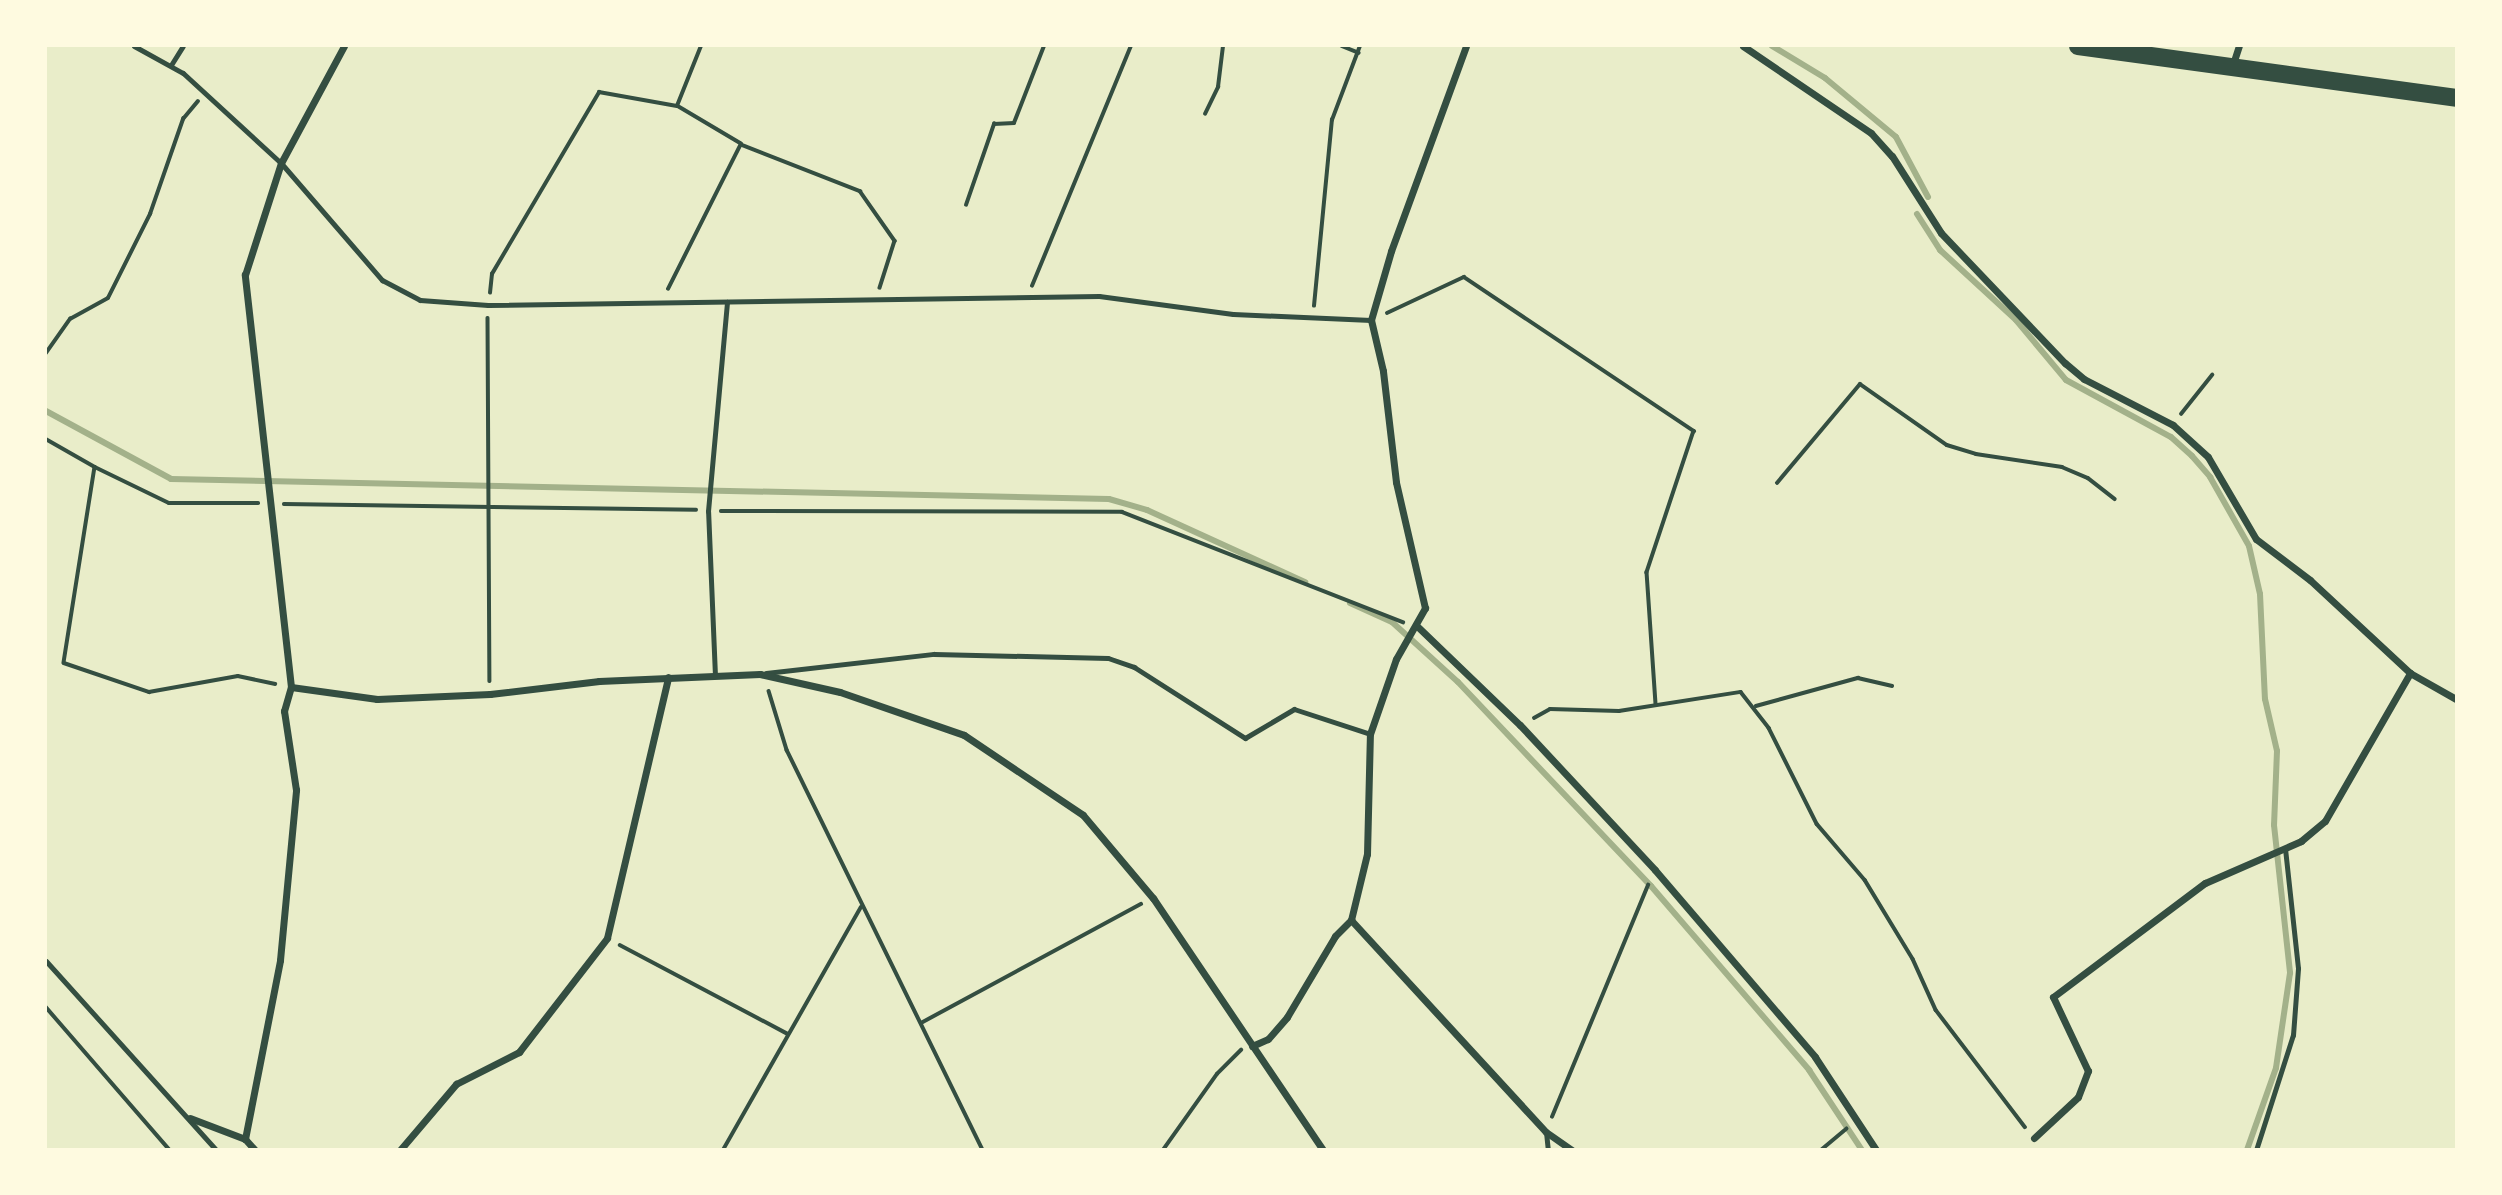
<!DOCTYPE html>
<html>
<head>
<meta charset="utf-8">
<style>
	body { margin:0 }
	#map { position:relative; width:2502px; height:1195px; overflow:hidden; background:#e9edc9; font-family:"DejaVu Sans",sans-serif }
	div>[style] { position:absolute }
	.stream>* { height:6px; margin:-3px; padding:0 3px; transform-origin:3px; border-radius:3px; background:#a3b18a }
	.path>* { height:3.5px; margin:-1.75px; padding:0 1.75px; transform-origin:1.75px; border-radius:1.75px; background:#344e41 }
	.service>* { height:5px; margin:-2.5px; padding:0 2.5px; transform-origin:2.5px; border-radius:2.5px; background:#344e41 }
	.minor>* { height:7px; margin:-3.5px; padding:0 3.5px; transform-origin:3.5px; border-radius:3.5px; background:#344e41 }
	.primary>* { height:18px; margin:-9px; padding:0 9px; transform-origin:9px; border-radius:9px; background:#344e41 }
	span { translate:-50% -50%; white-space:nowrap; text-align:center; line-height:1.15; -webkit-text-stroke:6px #fefae0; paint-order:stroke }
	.frame { position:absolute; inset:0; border:47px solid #fefae0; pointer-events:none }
</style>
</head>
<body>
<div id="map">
	<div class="stream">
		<i style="left:1772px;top:46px;width:62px;rotate:31.1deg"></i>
		<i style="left:1825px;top:78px;width:92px;rotate:39.7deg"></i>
		<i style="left:1896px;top:137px;width:68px;rotate:61.9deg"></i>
		<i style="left:1917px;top:214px;width:43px;rotate:57.4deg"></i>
		<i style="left:1940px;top:250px;width:103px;rotate:42.6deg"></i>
		<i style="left:2016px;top:320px;width:78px;rotate:50.2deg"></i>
		<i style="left:2066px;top:380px;width:119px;rotate:28.5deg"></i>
		<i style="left:2171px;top:437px;width:28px;rotate:42deg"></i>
		<i style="left:2192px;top:456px;width:28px;rotate:49deg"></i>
		<i style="left:2210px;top:477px;width:79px;rotate:60.5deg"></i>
		<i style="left:2249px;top:546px;width:49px;rotate:77.1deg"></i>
		<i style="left:2260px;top:594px;width:105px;rotate:87.3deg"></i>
		<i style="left:2265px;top:699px;width:53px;rotate:77deg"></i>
		<i style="left:2277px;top:751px;width:74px;rotate:92.3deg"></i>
		<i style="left:2274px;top:825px;width:149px;rotate:83.8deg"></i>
		<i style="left:2290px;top:973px;width:96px;rotate:98.4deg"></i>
		<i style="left:2276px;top:1068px;width:87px;rotate:109.5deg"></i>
		<i style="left:46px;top:411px;width:142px;rotate:28.5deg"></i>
		<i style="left:171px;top:479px;width:938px;rotate:1.22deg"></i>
		<i style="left:1109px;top:499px;width:40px;rotate:16deg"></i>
		<i style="left:1147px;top:510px;width:174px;rotate:24.5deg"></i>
		<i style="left:1350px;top:603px;width:46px;rotate:24.3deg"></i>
		<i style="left:1392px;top:622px;width:89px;rotate:42.3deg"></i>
		<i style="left:1458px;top:682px;width:281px;rotate:46.6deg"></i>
		<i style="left:1651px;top:886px;width:243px;rotate:49.3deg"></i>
		<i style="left:1809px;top:1070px;width:96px;rotate:56.5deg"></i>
	</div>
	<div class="path">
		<i style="left:1342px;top:46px;width:18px;rotate:22deg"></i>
		<i style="left:1205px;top:114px;width:30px;rotate:-64deg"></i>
		<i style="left:1218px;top:87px;width:41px;rotate:-83deg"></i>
		<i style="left:742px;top:145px;width:127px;rotate:21.3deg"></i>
		<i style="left:860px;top:191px;width:61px;rotate:55deg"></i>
		<i style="left:895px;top:241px;width:49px;rotate:107.7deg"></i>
		<i style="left:966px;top:205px;width:86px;rotate:-70.9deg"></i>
		<i style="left:994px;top:124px;width:20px;rotate:-3deg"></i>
		<i style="left:1014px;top:123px;width:83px;rotate:-68.7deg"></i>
		<i style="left:1032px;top:286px;width:260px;rotate:-67.6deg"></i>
		<i style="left:668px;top:289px;width:162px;rotate:-63.3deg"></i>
		<i style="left:741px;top:144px;width:74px;rotate:-149.3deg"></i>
		<i style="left:677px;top:106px;width:65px;rotate:-68.2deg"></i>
		<i style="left:490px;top:293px;width:19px;rotate:-84deg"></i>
		<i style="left:492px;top:274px;width:211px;rotate:-59.5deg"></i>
		<i style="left:599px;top:92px;width:79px;rotate:10.2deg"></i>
		<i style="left:1314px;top:306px;width:187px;rotate:-84.5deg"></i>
		<i style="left:1332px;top:120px;width:79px;rotate:-69.3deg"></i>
		<i style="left:1387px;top:313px;width:85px;rotate:-25.1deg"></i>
		<i style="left:1464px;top:277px;width:277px;rotate:33.8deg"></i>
		<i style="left:1694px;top:431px;width:149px;rotate:108.4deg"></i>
		<i style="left:1647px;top:572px;width:132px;rotate:86.1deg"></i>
		<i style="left:488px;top:318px;width:363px;rotate:89.7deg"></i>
		<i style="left:46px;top:353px;width:42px;rotate:-54.8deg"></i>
		<i style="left:70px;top:319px;width:43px;rotate:-28.9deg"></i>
		<i style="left:108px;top:298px;width:94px;rotate:-63.4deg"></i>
		<i style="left:150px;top:214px;width:101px;rotate:-70.8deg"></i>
		<i style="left:183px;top:119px;width:23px;rotate:-50deg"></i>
		<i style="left:2181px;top:414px;width:50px;rotate:-51.5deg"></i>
		<i style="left:46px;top:439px;width:56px;rotate:29.7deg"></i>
		<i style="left:95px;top:467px;width:198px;rotate:99deg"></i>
		<i style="left:64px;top:663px;width:90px;rotate:18.8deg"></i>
		<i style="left:149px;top:692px;width:90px;rotate:-10.2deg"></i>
		<i style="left:238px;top:676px;width:38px;rotate:12deg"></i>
		<i style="left:95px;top:467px;width:82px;rotate:25.9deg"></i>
		<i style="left:169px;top:503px;width:89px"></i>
		<i style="left:1777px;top:483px;width:129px;rotate:-50deg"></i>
		<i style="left:1860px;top:384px;width:106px;rotate:35deg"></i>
		<i style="left:1947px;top:445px;width:30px;rotate:17deg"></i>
		<i style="left:1976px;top:454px;width:87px;rotate:8.6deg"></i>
		<i style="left:2062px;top:467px;width:28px;rotate:23deg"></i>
		<i style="left:2088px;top:478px;width:34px;rotate:38deg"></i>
		<i style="left:284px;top:504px;width:412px;rotate:0.8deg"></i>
		<i style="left:721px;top:511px;width:401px;rotate:0.1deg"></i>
		<i style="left:1122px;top:512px;width:302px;rotate:21.4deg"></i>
		<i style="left:769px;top:691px;width:62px;rotate:73deg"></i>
		<i style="left:787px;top:750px;width:445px;rotate:63.9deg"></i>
		<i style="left:1756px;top:706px;width:106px;rotate:-15.4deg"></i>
		<i style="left:1858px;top:678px;width:35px;rotate:13deg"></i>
		<i style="left:1534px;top:718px;width:18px;rotate:-29deg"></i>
		<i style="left:1550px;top:709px;width:69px;rotate:1.7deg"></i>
		<i style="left:1619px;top:711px;width:123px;rotate:-8.9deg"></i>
		<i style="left:1741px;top:692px;width:46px;rotate:52.1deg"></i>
		<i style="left:1769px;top:728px;width:107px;rotate:63.4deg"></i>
		<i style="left:1817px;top:824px;width:74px;rotate:49.4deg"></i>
		<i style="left:1865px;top:880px;width:92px;rotate:58.7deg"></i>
		<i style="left:1913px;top:959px;width:56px;rotate:65.7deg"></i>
		<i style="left:1936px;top:1010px;width:147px;rotate:52.7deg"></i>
		<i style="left:620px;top:945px;width:190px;rotate:27.9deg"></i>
		<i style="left:46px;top:1007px;width:189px;rotate:49.1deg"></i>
		<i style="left:921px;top:1023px;width:250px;rotate:-28.4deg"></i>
		<i style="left:1552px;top:1117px;width:251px;rotate:-67.5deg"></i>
		<i style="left:723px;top:1150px;width:279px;rotate:-60.4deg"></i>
		<i style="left:1163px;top:1150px;width:93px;rotate:-54.6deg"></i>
		<i style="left:1217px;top:1074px;width:34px;rotate:-45deg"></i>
		<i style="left:1821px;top:1150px;width:33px;rotate:-40deg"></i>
	</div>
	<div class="service">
		<i style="left:134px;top:46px;width:56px;rotate:28.9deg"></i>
		<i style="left:183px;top:73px;width:133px;rotate:42.6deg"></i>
		<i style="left:281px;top:163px;width:155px;rotate:49.2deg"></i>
		<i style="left:382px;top:280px;width:43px;rotate:27.8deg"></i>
		<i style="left:420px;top:300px;width:68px;rotate:4.2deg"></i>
		<i style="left:488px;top:305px;width:611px;rotate:-0.84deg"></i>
		<i style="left:1099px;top:296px;width:135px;rotate:7.7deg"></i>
		<i style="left:1233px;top:314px;width:138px;rotate:2.5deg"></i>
		<i style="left:171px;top:65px;width:22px;rotate:-58deg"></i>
		<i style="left:766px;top:673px;width:169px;rotate:-6.5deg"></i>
		<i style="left:934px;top:654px;width:174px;rotate:1.3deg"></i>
		<i style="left:1108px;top:658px;width:28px;rotate:19deg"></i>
		<i style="left:1134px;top:667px;width:132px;rotate:32.6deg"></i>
		<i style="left:1245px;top:738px;width:57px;rotate:-30.6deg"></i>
		<i style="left:1294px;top:709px;width:80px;rotate:18.2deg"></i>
		<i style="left:715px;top:676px;width:165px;rotate:-92.4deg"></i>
		<i style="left:708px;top:511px;width:210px;rotate:-84.8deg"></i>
		<i style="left:46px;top:961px;width:254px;rotate:48deg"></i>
		<i style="left:1546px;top:1132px;width:18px;rotate:84deg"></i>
		<i style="left:2256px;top:1150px;width:121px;rotate:-72.2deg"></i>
		<i style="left:2293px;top:1035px;width:67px;rotate:-85.7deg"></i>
		<i style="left:2298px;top:968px;width:121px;rotate:-96.2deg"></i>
	</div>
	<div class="minor">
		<i style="left:1743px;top:46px;width:155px;rotate:34.2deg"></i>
		<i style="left:1871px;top:133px;width:31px;rotate:48deg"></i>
		<i style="left:1892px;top:156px;width:91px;rotate:57.5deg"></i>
		<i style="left:1941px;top:233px;width:180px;rotate:46.4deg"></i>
		<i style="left:2065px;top:363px;width:25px;rotate:40deg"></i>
		<i style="left:2084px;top:379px;width:100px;rotate:27.3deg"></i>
		<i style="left:2173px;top:425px;width:47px;rotate:42.4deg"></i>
		<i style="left:2208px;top:457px;width:95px;rotate:59.7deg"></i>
		<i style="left:2256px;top:539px;width:68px;rotate:37.2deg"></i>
		<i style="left:2310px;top:580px;width:137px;rotate:42.9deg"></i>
		<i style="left:2410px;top:673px;width:53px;rotate:29.5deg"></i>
		<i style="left:2232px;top:67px;width:22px;rotate:-72deg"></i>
		<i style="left:1418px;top:627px;width:141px;rotate:43.9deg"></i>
		<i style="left:1520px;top:725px;width:198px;rotate:47deg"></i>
		<i style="left:1655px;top:870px;width:246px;rotate:49.4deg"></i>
		<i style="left:1815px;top:1057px;width:111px;rotate:56.7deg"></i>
		<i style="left:291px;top:687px;width:87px;rotate:7.9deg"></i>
		<i style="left:377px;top:699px;width:113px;rotate:-2.5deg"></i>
		<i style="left:490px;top:694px;width:110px;rotate:-6.8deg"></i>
		<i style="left:599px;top:681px;width:161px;rotate:-2.5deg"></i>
		<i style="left:760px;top:674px;width:82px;rotate:12.7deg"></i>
		<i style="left:840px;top:692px;width:131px;rotate:19.1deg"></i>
		<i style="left:964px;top:735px;width:143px;rotate:33.9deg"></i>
		<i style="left:1083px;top:815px;width:109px;rotate:49.9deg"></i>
		<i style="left:1153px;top:898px;width:304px;rotate:56deg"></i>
		<i style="left:1351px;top:920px;width:288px;rotate:47.4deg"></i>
		<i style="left:1546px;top:1132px;width:32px;rotate:35deg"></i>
		<i style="left:1252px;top:1046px;width:17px;rotate:-24deg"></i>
		<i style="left:1268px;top:1039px;width:29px;rotate:-49deg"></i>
		<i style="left:1287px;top:1017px;width:94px;rotate:-59.3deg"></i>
		<i style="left:1335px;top:936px;width:23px;rotate:-45deg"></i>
		<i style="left:1351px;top:920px;width:68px;rotate:-76.4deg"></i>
		<i style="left:1367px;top:854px;width:120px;rotate:-88.6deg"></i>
		<i style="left:1370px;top:734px;width:79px;rotate:-70.9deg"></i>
		<i style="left:1396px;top:659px;width:59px;rotate:-60.4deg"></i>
		<i style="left:1425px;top:608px;width:129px;rotate:-103deg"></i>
		<i style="left:1396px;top:482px;width:112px;rotate:-96.7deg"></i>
		<i style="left:1383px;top:371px;width:52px;rotate:-103.2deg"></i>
		<i style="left:1371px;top:320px;width:72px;rotate:-73.8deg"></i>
		<i style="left:1391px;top:251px;width:218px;rotate:-69.9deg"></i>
		<i style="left:190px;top:1118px;width:59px;rotate:20.9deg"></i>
		<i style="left:245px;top:1139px;width:182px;rotate:-78.9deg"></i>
		<i style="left:280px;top:960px;width:171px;rotate:-84.6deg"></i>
		<i style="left:296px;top:790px;width:80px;rotate:-98.6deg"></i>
		<i style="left:284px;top:711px;width:25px;rotate:-74deg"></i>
		<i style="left:291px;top:687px;width:415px;rotate:-96.4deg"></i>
		<i style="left:245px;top:275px;width:118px;rotate:-72.2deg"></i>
		<i style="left:281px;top:163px;width:133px;rotate:-61.7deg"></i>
		<i style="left:2034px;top:1138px;width:60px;rotate:-43deg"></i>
		<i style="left:2078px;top:1097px;width:28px;rotate:-69deg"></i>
		<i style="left:2088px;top:1071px;width:82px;rotate:-115.3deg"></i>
		<i style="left:2053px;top:997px;width:190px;rotate:-36.9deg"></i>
		<i style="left:2205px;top:883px;width:105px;rotate:-23.6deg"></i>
		<i style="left:2301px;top:841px;width:31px;rotate:-40deg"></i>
		<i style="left:2325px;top:821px;width:171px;rotate:-60.1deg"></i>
		<i style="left:245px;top:1139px;width:15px;rotate:48deg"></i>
		<i style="left:400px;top:1150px;width:87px;rotate:-49.7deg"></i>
		<i style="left:456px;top:1084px;width:71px;rotate:-26.9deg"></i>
		<i style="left:519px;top:1052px;width:144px;rotate:-52.3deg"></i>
		<i style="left:607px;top:938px;width:268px;rotate:-76.8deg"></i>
	</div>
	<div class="primary">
		<i style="left:2078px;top:46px;width:382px;rotate:7.8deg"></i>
	</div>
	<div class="frame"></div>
</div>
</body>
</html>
